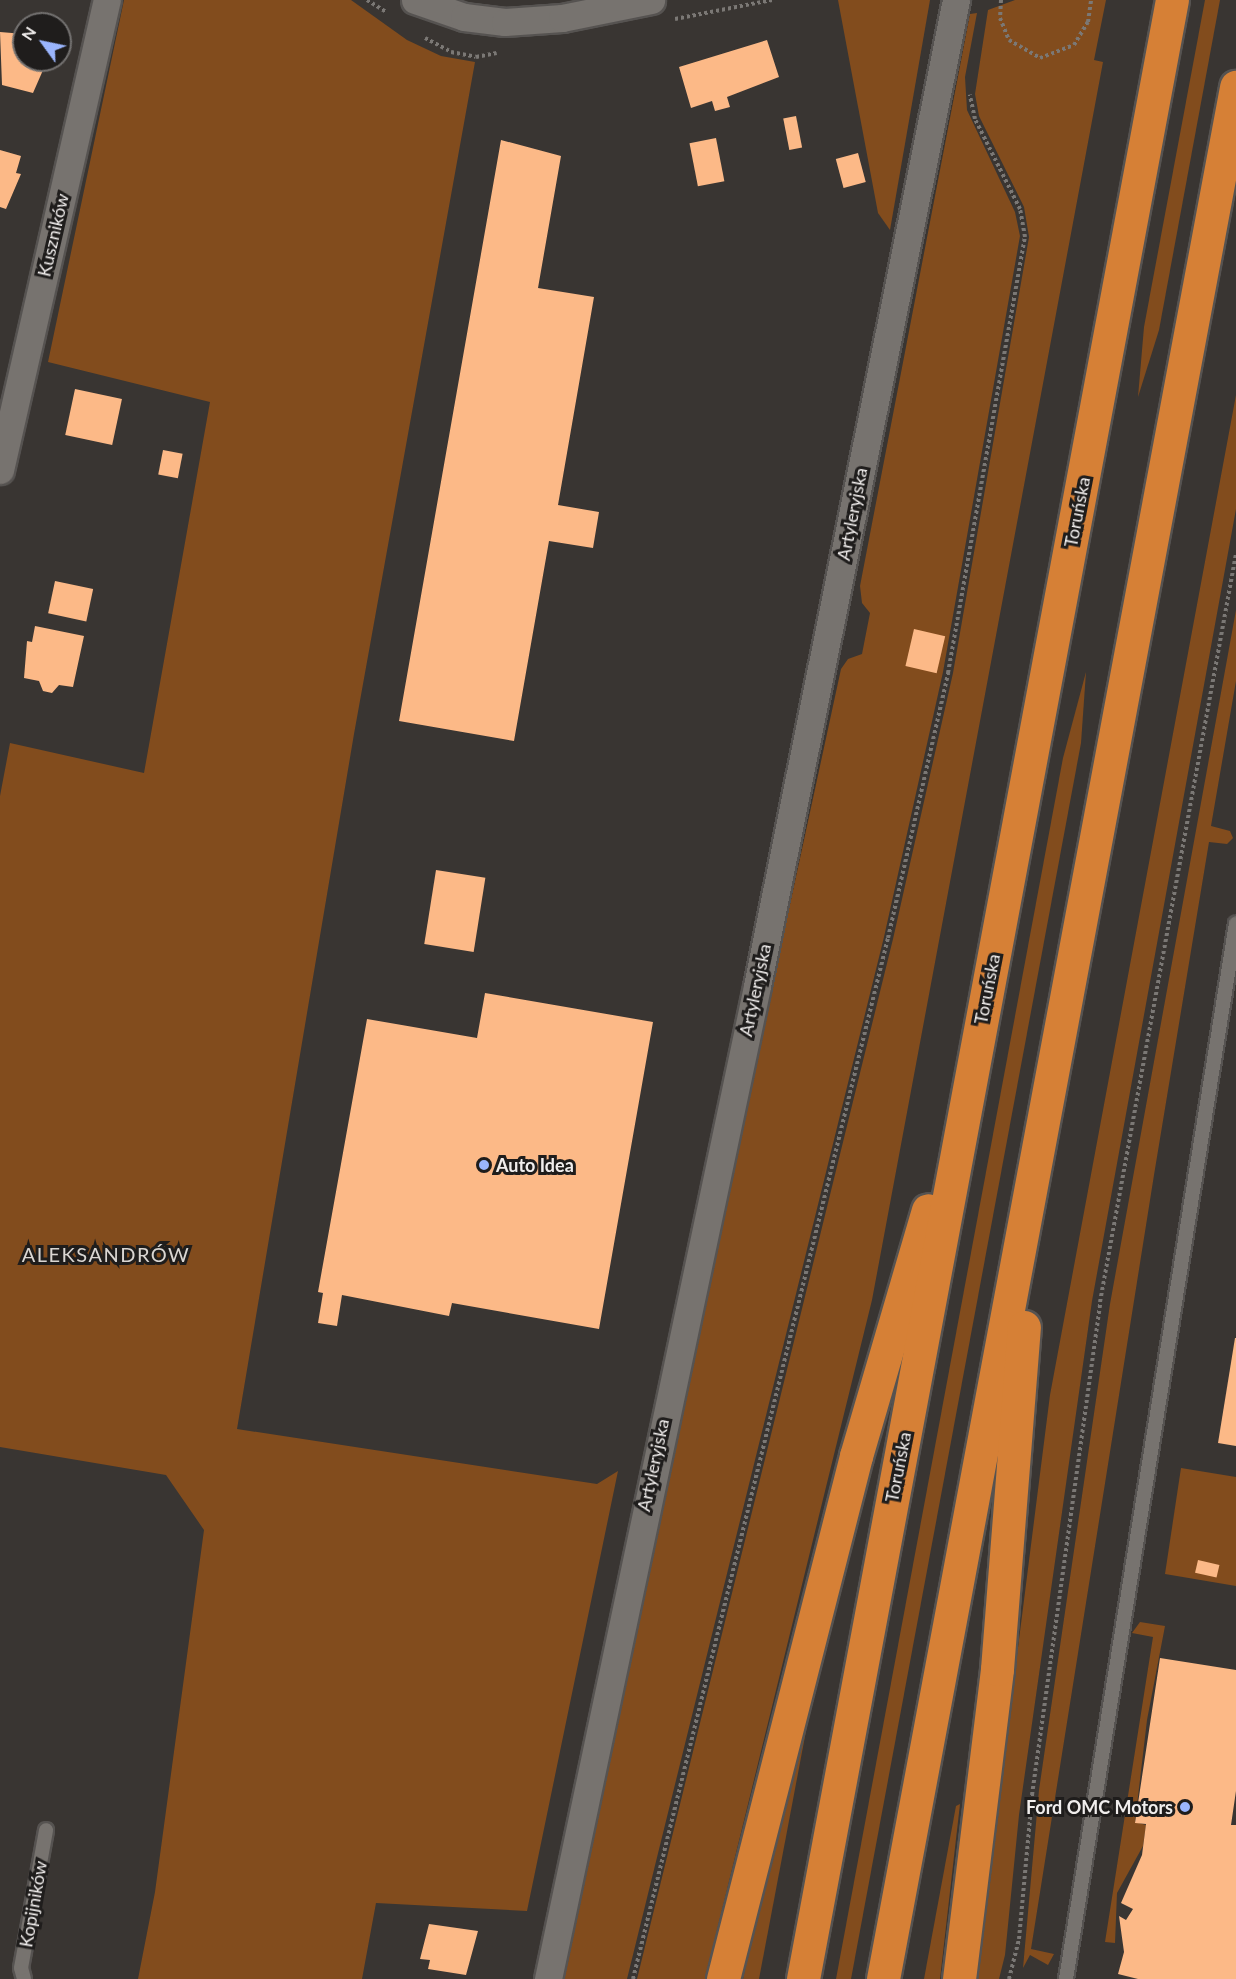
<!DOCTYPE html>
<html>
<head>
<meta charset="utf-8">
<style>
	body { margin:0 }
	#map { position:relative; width:1236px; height:1979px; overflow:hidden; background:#393532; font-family:Lato,sans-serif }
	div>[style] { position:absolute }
	.green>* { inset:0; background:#824c1d }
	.building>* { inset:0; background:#fcb987; transform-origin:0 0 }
	.path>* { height:4px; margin-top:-2px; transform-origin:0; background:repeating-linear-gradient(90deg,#7b7875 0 3px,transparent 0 6px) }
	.roads { filter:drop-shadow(2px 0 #565351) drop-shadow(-2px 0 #565351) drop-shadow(0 2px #565351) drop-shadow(0 -2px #565351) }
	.service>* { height:14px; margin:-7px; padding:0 7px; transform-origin:7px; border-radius:7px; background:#77736f }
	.minor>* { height:27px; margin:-13.5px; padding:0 13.5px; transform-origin:13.5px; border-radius:13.5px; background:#77736f }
	.motorway>* { height:33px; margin:-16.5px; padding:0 16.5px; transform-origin:16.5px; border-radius:16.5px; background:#d68036 }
	.dots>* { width:16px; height:16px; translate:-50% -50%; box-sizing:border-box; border:3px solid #1f1d1c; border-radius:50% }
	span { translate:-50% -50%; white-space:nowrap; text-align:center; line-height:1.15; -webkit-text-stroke:6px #1f1d1c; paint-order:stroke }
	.street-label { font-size:18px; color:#f1eeed }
	.poi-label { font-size:18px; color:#f1eeed; font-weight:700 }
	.left { translate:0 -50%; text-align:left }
	.right { translate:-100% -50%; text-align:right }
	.neighbourhood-label { font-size:20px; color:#dad6d2; letter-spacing:1.5px }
	.north { position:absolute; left:12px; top:12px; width:60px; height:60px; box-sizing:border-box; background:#1f1d1c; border:2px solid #737170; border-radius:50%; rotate:303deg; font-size:16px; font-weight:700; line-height:24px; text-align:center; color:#f1eeed }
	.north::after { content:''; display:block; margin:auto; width:21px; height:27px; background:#9ab5fd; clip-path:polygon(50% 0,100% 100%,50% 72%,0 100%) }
</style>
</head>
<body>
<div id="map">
	<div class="green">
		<i style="clip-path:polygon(124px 0,351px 0,407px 40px,441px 56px,475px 62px,354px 734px,237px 1429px,597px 1484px,618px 1471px,527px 1911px,376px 1903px,362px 1979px,138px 1979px,155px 1892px,204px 1530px,166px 1475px,0 1447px,0 796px,10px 743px,144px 773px,210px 402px,48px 362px)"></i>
		<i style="clip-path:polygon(838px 0,930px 0,890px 230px,878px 213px)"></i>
		<i style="clip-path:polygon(1015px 0,1106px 0,1094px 60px,1103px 62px,872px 1300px,705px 1979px,637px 1979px,893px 939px,953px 673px,1029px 237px,1024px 207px,979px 116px,975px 94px,988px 10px)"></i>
		<i style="clip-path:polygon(1205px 0,1220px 0,1159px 330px,1138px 397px,1144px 327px)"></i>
		<i style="clip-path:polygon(977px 13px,965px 77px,967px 110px,1015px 212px,1020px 236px,943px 672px,884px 937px,627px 1979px,562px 1979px,663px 1491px,841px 669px,848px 659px,862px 654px,870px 613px,862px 603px,860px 586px,970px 14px)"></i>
		<i style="clip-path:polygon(1236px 395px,1236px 509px,1092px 1301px,1019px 1815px,1005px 1955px,999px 1979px,976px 1979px,1050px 1395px)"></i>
		<i style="clip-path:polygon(1236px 610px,1236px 681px,1211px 826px,1230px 831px,1233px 838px,1227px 844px,1209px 842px,1154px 1175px,1031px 1949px,1054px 1954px,1048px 1965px,1030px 1955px,1023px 1968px,1039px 1790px,1110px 1304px)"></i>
		<i style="clip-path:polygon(1086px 672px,1081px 743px,851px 1979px,836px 1979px,1063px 758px)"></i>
		<i style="clip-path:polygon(1181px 1468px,1236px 1477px,1236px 1586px,1165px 1574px)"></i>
		<i style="clip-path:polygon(1140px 1622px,1165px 1626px,1147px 1720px,1135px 1822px,1146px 1825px,1143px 1846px,1117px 1893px,1115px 1943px,1105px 1942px,1153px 1637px,1132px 1633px)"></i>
		<i style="clip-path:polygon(817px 1673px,759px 1979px,743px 1979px,762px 1885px)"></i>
		<i style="clip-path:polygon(960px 1804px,940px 1979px,924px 1979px,956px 1806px)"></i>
	</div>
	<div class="building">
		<i style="clip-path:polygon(0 32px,24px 34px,24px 60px,47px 61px,33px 93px,2px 85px)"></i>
		<i style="clip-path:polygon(767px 40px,779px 77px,727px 97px,730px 107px,715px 111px,712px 101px,691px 108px,679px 67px)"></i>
		<i style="left:796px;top:116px;width:32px;height:13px;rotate:79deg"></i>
		<i style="left:716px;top:138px;width:44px;height:27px;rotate:79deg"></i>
		<i style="clip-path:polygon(501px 140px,561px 156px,538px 288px,594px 297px,558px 505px,599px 512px,593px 548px,549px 541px,514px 741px,399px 721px)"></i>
		<i style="clip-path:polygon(0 150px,21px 156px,16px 173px,21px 174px,6px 209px,0 207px)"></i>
		<i style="left:858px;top:153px;width:30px;height:23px;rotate:75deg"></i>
		<i style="left:75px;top:389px;width:48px;height:47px;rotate:12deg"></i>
		<i style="left:163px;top:450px;width:20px;height:25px;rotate:11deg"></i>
		<i style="left:55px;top:581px;width:39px;height:33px;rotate:12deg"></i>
		<i style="clip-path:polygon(35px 626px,84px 636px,73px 687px,59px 685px,52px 693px,43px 691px,39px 681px,24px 678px,27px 641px,32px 642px)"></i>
		<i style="left:914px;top:629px;width:32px;height:38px;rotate:13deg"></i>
		<i style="left:436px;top:870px;width:50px;height:75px;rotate:9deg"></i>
		<i style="clip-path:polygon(485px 993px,653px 1022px,599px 1329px,452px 1303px,449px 1316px,342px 1295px,337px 1326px,318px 1323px,323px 1293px,318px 1292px,367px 1019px,477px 1038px)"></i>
		<i style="clip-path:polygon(1235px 1338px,1236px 1338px,1236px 1446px,1218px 1443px)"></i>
		<i style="left:1198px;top:1560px;width:22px;height:13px;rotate:13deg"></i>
		<i style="clip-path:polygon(1160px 1658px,1236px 1670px,1236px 1791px,1231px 1825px,1236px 1825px,1236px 1979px,1138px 1979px,1118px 1974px,1124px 1952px,1119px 1916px,1126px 1920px,1133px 1909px,1121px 1903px,1142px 1855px,1146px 1824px,1135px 1823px)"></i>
		<i style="clip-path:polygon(429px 1924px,478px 1931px,466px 1975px,428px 1969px,430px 1960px,420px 1959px)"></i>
	</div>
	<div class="path">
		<i style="left:367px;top:0;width:22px;rotate:32deg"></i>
		<i style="left:1001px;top:0;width:18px;rotate:93deg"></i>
		<i style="left:1000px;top:18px;width:24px;rotate:68deg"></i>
		<i style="left:1009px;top:40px;width:36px;rotate:30deg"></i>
		<i style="left:1040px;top:58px;width:36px;rotate:-21deg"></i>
		<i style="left:1074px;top:45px;width:27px;rotate:-59deg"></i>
		<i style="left:1088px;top:22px;width:22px;rotate:-82deg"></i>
		<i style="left:675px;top:19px;width:99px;rotate:-11.1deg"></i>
		<i style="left:425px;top:38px;width:30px;rotate:28deg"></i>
		<i style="left:451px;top:52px;width:25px;rotate:11deg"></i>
		<i style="left:476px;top:57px;width:21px;rotate:-11deg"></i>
		<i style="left:633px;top:1979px;width:1072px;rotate:-76.24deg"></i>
		<i style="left:888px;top:938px;width:272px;rotate:-77.2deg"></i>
		<i style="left:948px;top:673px;width:443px;rotate:-80deg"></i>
		<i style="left:1025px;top:237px;width:28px;rotate:-100deg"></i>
		<i style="left:1020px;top:209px;width:101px;rotate:-116.6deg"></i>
		<i style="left:975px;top:119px;width:25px;rotate:-102deg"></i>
		<i style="left:1009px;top:1979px;width:41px;rotate:-76deg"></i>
		<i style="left:1019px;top:1939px;width:145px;rotate:-84.8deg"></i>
		<i style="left:1032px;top:1795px;width:498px;rotate:-82.1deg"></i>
		<i style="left:1100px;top:1302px;width:760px;rotate:-79.7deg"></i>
	</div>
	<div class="roads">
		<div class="service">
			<i style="left:24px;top:1979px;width:11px;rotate:-105deg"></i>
			<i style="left:21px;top:1968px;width:140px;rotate:-79.7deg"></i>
			<i style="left:1066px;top:1979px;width:1069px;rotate:-80.85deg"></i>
		</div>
		<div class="minor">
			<i style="left:415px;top:0;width:52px;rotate:19.1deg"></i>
			<i style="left:464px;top:17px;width:41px;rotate:7deg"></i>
			<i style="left:505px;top:22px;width:57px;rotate:-4deg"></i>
			<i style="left:562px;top:18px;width:91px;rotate:-11.4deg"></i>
			<i style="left:0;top:470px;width:482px;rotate:-77.2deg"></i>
			<i style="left:548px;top:1979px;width:1015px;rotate:-78.11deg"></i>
			<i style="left:757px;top:986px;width:1006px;rotate:-78.59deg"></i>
		</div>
		<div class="motorway">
			<i style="left:723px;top:1979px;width:540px;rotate:-75.73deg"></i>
			<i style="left:856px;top:1456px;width:256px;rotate:-73.7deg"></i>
			<i style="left:803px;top:1979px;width:2013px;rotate:-79.44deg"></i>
			<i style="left:883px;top:1979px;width:1925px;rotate:-79.43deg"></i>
			<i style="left:959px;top:1979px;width:312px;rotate:-83deg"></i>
			<i style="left:997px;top:1669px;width:343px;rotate:-85.5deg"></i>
		</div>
	</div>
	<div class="dots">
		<i style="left:484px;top:1165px;background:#9ab5fd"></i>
		<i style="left:1185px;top:1807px;background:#9ab5fd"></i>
	</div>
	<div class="street-label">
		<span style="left:53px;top:235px;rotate:-77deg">Kuszników</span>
		<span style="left:1077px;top:512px;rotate:-79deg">Toruńska</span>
		<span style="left:852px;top:514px;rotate:-79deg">Artyleryjska</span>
		<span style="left:987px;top:989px;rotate:-79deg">Toruńska</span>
		<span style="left:755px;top:990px;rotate:-78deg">Artyleryjska</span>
		<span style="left:653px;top:1465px;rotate:-78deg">Artyleryjska</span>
		<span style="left:898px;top:1467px;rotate:-79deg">Toruńska</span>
		<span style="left:33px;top:1904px;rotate:-80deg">Kopijników</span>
	</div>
	<div class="poi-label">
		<span class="left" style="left:496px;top:1165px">Auto Idea</span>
		<span class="right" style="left:1173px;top:1807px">Ford OMC Motors</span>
	</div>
	<div class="neighbourhood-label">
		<span style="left:106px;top:1254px">ALEKSANDRÓW</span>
	</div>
	<div class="north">N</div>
</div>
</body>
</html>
